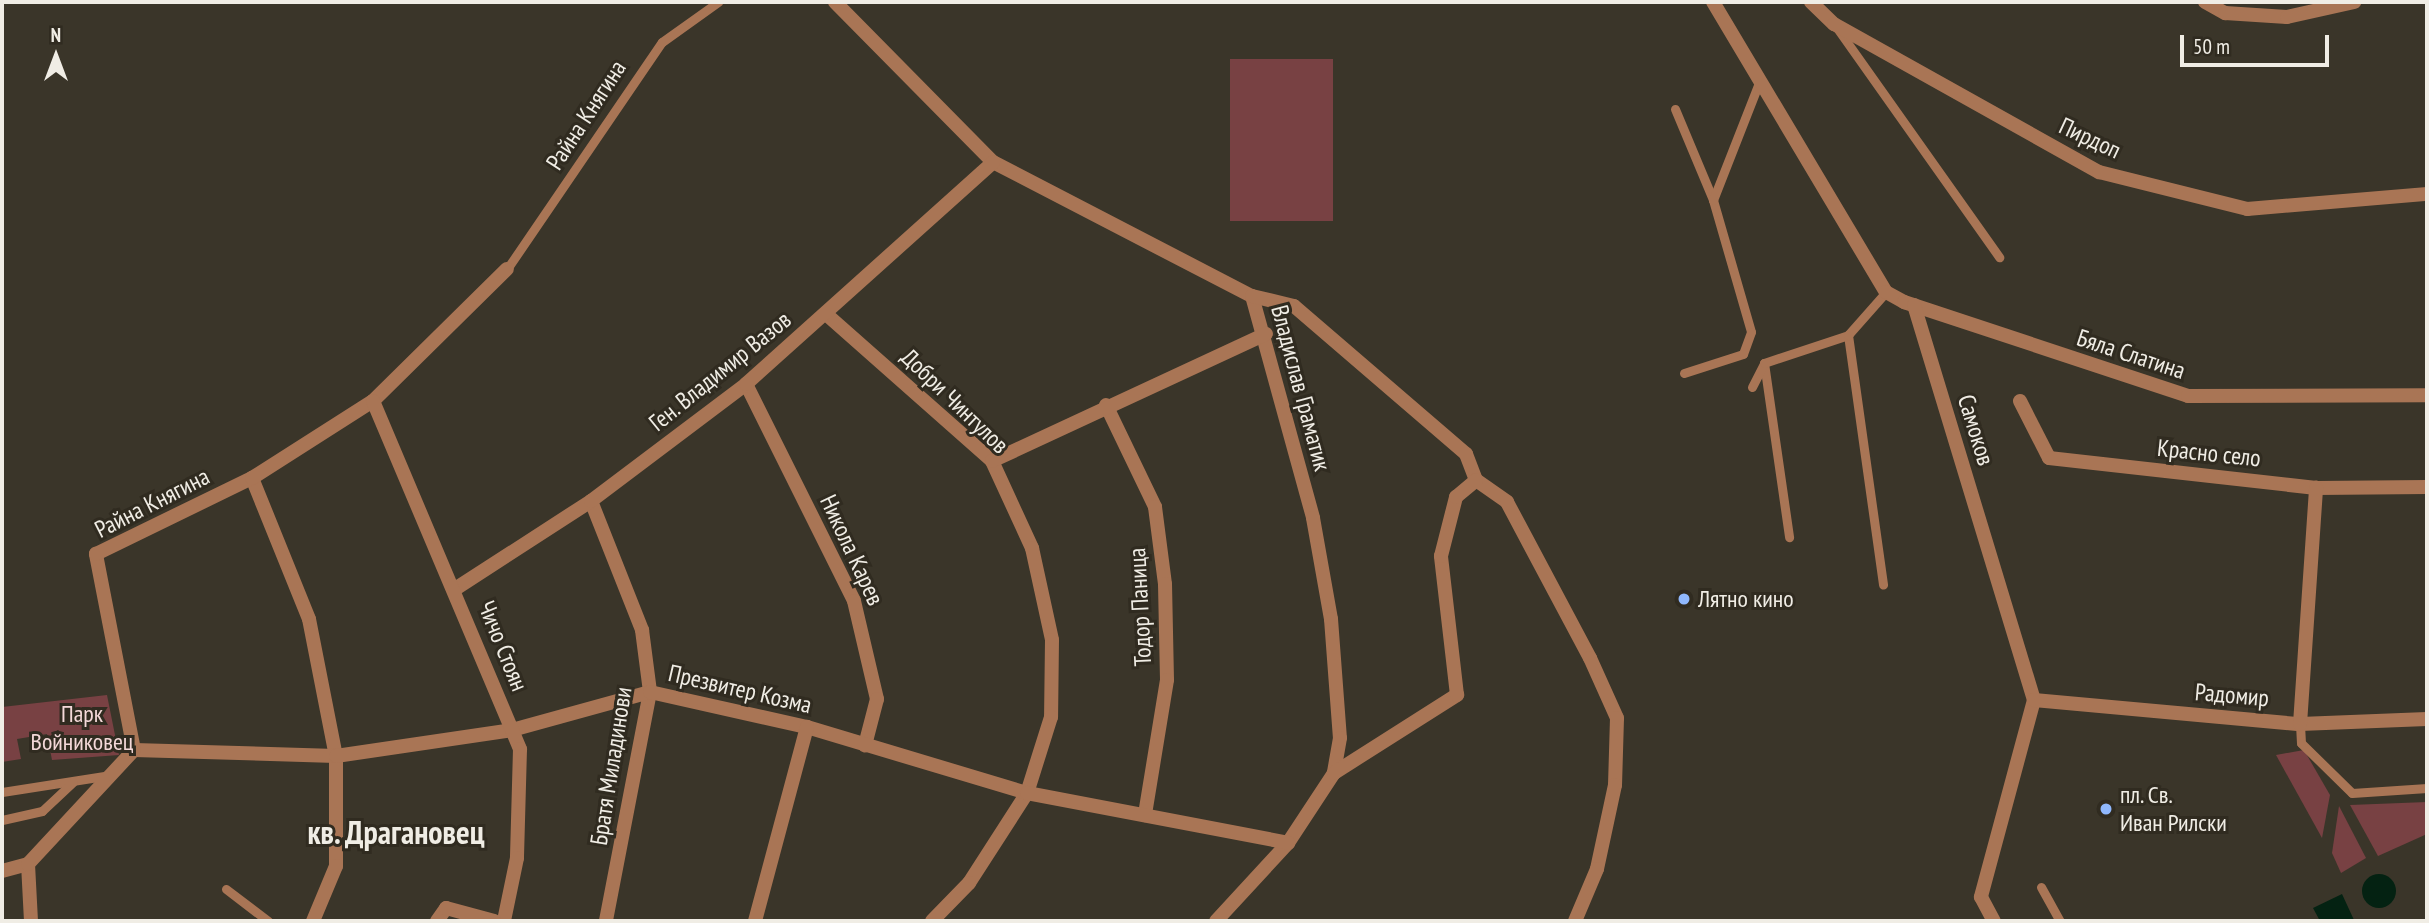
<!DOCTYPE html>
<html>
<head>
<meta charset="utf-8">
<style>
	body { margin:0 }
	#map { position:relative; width:2429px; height:923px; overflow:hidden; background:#3a3529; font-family:"PT Sans Narrow",sans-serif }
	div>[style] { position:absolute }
	.green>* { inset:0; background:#784143; transform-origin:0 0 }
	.water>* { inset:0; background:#042212 }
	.round { border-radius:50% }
	.service>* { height:9px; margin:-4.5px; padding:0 4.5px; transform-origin:4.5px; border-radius:4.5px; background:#a97555 }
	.pedestrian>* { height:14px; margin:-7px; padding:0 7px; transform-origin:7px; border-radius:7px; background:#a97555 }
	.minor>* { height:14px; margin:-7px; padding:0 7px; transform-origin:7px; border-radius:7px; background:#a97555 }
	.dots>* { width:19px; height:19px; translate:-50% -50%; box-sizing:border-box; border:4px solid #302b20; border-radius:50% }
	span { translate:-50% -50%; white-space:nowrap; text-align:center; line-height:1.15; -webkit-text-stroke:6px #302b20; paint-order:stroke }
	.street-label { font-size:24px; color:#f0ede5 }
	.poi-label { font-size:24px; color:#f0ede5 }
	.left { translate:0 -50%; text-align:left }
	.park-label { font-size:24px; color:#f4d9d9 }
	.district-label { font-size:32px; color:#f0ede5; font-weight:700 }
	.frame { position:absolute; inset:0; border:4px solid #f0ede5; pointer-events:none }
	.north { position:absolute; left:21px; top:21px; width:70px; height:70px; -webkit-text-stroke:5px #302b20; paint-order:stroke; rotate:0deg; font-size:19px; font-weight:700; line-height:28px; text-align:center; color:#f0ede5 }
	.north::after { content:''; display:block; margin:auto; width:24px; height:32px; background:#f0ede5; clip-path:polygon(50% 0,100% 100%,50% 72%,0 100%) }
	.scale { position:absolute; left:2180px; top:35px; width:149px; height:32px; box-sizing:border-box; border:4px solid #f0ede5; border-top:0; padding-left:9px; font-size:21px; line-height:24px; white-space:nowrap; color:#f0ede5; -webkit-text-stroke:5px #302b20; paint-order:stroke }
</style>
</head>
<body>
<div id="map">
	<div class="green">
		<i style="left:1230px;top:59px;width:103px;height:162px"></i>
		<i style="clip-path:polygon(107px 695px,119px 755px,52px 760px,47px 734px,17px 739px,21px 759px,2px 762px,2px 707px)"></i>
		<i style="clip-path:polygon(2304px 750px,2330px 795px,2322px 838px,2276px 755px)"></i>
		<i style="clip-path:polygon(2427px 802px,2427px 834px,2378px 856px,2350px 805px)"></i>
		<i style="clip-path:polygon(2339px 806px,2366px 858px,2341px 873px,2332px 853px)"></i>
	</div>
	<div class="water">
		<i class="round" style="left:2362px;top:874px;width:34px;height:34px"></i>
		<i style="clip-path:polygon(2342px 894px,2354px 920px,2320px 921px,2313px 908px)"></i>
	</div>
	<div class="service">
		<i style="left:1837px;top:28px;width:281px;rotate:54.7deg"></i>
		<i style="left:1675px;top:109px;width:99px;rotate:67.3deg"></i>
		<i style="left:1713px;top:200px;width:137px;rotate:73.9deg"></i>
		<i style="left:1751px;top:332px;width:23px;rotate:110deg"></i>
		<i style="left:1743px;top:354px;width:62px;rotate:162.1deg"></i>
		<i style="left:1713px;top:200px;width:129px;rotate:-68.6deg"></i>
		<i style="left:507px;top:269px;width:275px;rotate:-55.7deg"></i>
		<i style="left:662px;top:42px;width:69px;rotate:-35.5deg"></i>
		<i style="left:1848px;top:335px;width:252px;rotate:82deg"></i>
		<i style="left:1764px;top:363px;width:176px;rotate:81.8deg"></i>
		<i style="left:1752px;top:387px;width:27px;rotate:-63deg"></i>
		<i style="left:1764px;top:363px;width:89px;rotate:-18.4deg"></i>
		<i style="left:1848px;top:335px;width:57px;rotate:-48.5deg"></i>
		<i style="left:2300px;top:724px;width:19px;rotate:87deg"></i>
		<i style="left:2301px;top:743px;width:71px;rotate:44.4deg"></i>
		<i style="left:2352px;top:793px;width:75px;rotate:-3.8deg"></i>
		<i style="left:2px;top:792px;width:110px;rotate:-8.9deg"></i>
		<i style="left:2px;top:820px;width:41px;rotate:-12.7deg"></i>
		<i style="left:42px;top:811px;width:42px;rotate:-43.1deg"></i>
		<i style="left:2041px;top:887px;width:39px;rotate:61deg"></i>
		<i style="left:226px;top:889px;width:53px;rotate:37.3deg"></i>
	</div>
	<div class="pedestrian">
		<i style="left:373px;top:401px;width:188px;rotate:-44.6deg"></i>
	</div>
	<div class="minor">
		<i style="left:835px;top:2px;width:225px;rotate:45.4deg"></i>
		<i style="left:993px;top:162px;width:292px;rotate:27.4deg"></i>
		<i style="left:1252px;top:296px;width:230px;rotate:74.6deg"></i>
		<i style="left:1313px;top:518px;width:103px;rotate:79.9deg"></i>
		<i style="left:1331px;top:619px;width:119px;rotate:85.7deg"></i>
		<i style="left:1340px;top:738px;width:36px;rotate:100deg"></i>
		<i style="left:1334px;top:773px;width:84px;rotate:123.3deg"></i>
		<i style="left:1288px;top:843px;width:106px;rotate:132.7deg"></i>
		<i style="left:1713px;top:2px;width:338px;rotate:59.2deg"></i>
		<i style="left:1886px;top:292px;width:21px;rotate:29deg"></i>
		<i style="left:1904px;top:302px;width:299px;rotate:18.3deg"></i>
		<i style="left:2188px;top:396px;width:239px;rotate:-0.2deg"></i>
		<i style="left:1811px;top:2px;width:32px;rotate:44deg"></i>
		<i style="left:1834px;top:24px;width:304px;rotate:29.2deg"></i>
		<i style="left:2099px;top:172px;width:153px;rotate:14deg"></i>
		<i style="left:2247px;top:209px;width:181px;rotate:-4.8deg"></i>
		<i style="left:2205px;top:2px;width:23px;rotate:29deg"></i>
		<i style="left:2225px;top:13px;width:62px;rotate:3.7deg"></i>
		<i style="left:2287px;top:17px;width:69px;rotate:-12.6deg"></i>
		<i style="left:1252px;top:296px;width:43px;rotate:13.4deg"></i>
		<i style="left:1294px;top:306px;width:227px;rotate:40.7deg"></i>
		<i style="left:1466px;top:454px;width:28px;rotate:69deg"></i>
		<i style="left:1476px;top:480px;width:38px;rotate:35deg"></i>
		<i style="left:1507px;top:502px;width:177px;rotate:62deg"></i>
		<i style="left:1590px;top:658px;width:66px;rotate:65.8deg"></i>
		<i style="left:1617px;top:718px;width:67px;rotate:91.7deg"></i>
		<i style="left:1615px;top:785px;width:86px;rotate:102.1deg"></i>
		<i style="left:1597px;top:869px;width:56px;rotate:112.9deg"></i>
		<i style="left:1914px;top:305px;width:413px;rotate:73.1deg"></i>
		<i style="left:2034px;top:700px;width:204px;rotate:105.1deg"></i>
		<i style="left:1981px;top:897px;width:27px;rotate:62deg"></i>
		<i style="left:826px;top:314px;width:222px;rotate:41.5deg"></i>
		<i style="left:992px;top:461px;width:96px;rotate:65.3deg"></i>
		<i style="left:1032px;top:548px;width:94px;rotate:77.7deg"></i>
		<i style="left:1052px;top:640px;width:77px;rotate:90.7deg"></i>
		<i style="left:1051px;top:717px;width:80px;rotate:107.5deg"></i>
		<i style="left:1027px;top:793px;width:107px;rotate:122.8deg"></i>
		<i style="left:969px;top:883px;width:53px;rotate:134.2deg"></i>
		<i style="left:746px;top:384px;width:242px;rotate:63.5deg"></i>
		<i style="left:854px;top:601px;width:101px;rotate:76.8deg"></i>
		<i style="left:877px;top:699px;width:48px;rotate:104.6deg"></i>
		<i style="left:2020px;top:401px;width:64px;rotate:63deg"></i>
		<i style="left:2049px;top:458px;width:269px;rotate:6.4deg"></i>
		<i style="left:2316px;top:488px;width:111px;rotate:-0.5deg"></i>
		<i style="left:1106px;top:405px;width:113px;rotate:64.3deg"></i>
		<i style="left:1155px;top:507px;width:78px;rotate:82.6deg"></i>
		<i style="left:1165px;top:584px;width:96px;rotate:88.8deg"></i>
		<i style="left:1167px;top:680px;width:137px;rotate:99.3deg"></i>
		<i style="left:992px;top:461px;width:302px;rotate:-24.9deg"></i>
		<i style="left:252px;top:478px;width:152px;rotate:68deg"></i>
		<i style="left:309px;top:619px;width:140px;rotate:78.9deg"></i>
		<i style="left:336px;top:756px;width:110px;rotate:90deg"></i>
		<i style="left:336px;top:866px;width:60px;rotate:112.7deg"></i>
		<i style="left:591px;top:501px;width:139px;rotate:68.4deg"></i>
		<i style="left:642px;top:630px;width:63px;rotate:82.6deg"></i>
		<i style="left:650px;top:692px;width:233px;rotate:100.9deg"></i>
		<i style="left:455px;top:589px;width:162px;rotate:-32.9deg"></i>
		<i style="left:591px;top:501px;width:194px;rotate:-37deg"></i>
		<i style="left:746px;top:384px;width:332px;rotate:-41.9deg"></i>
		<i style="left:2034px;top:700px;width:267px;rotate:5.2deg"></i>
		<i style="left:2300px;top:724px;width:127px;rotate:-2.3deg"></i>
		<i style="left:2300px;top:724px;width:237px;rotate:-86.1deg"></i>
		<i style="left:134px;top:750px;width:202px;rotate:1.7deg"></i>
		<i style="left:336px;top:756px;width:178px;rotate:-8.4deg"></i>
		<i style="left:512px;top:730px;width:143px;rotate:-15.4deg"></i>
		<i style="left:650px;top:692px;width:161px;rotate:12.6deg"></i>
		<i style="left:807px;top:727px;width:230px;rotate:16.7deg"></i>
		<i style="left:1027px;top:793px;width:266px;rotate:10.8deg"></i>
		<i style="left:1334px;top:773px;width:146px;rotate:-32.4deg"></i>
		<i style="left:1457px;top:695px;width:140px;rotate:-96.6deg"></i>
		<i style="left:1441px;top:556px;width:61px;rotate:-75.7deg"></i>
		<i style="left:1456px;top:497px;width:26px;rotate:-40deg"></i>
		<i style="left:28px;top:864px;width:57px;rotate:87deg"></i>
		<i style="left:2px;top:871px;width:27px;rotate:-15deg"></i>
		<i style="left:28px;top:864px;width:156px;rotate:-47.1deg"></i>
		<i style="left:134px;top:750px;width:200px;rotate:-101deg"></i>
		<i style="left:96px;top:554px;width:174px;rotate:-26deg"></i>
		<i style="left:252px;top:478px;width:143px;rotate:-32.5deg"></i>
		<i style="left:373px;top:401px;width:378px;rotate:67.1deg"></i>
		<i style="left:520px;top:749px;width:109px;rotate:91.6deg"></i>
		<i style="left:517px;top:858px;width:64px;rotate:101.7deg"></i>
		<i style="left:437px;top:921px;width:16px;rotate:-55deg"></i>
		<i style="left:446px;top:908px;width:50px;rotate:15.2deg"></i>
		<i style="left:755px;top:921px;width:201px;rotate:-75deg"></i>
	</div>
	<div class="dots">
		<i style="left:1684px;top:599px;background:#90b8fd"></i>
		<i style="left:2106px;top:809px;background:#90b8fd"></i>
	</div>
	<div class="street-label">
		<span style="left:586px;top:115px;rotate:-57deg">Райна Княгина</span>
		<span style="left:2090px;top:138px;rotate:25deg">Пирдоп</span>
		<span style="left:2131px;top:354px;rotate:18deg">Бяла Слатина</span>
		<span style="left:720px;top:371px;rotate:-39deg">Ген. Владимир Вазов</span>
		<span style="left:1301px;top:388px;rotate:75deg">Владислав Граматик</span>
		<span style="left:955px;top:401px;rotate:44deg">Добри Чинтулов</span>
		<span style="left:1976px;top:430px;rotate:73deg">Самоков</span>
		<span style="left:2209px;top:453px;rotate:6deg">Красно село</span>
		<span style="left:152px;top:503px;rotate:-27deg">Райна Княгина</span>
		<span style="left:852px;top:550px;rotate:65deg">Никола Карев</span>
		<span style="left:1140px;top:607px;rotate:-93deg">Тодор Паница</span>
		<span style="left:503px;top:646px;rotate:68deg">Чичо Стоян</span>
		<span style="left:740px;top:689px;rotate:13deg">Презвитер Козма</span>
		<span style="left:2232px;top:695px;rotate:5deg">Радомир</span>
		<span style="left:611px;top:766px;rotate:-81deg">Братя Миладинови</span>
	</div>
	<div class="poi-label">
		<span class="left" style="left:1698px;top:599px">Лятно кино</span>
		<span class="left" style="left:2120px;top:809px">пл. Св.<br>Иван Рилски</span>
	</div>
	<div class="park-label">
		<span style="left:82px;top:728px">Парк<br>Войниковец</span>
	</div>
	<div class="district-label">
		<span style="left:396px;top:832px">кв. Драгановец</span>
	</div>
	<div class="frame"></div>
	<div class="north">N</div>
	<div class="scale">50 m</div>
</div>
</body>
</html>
